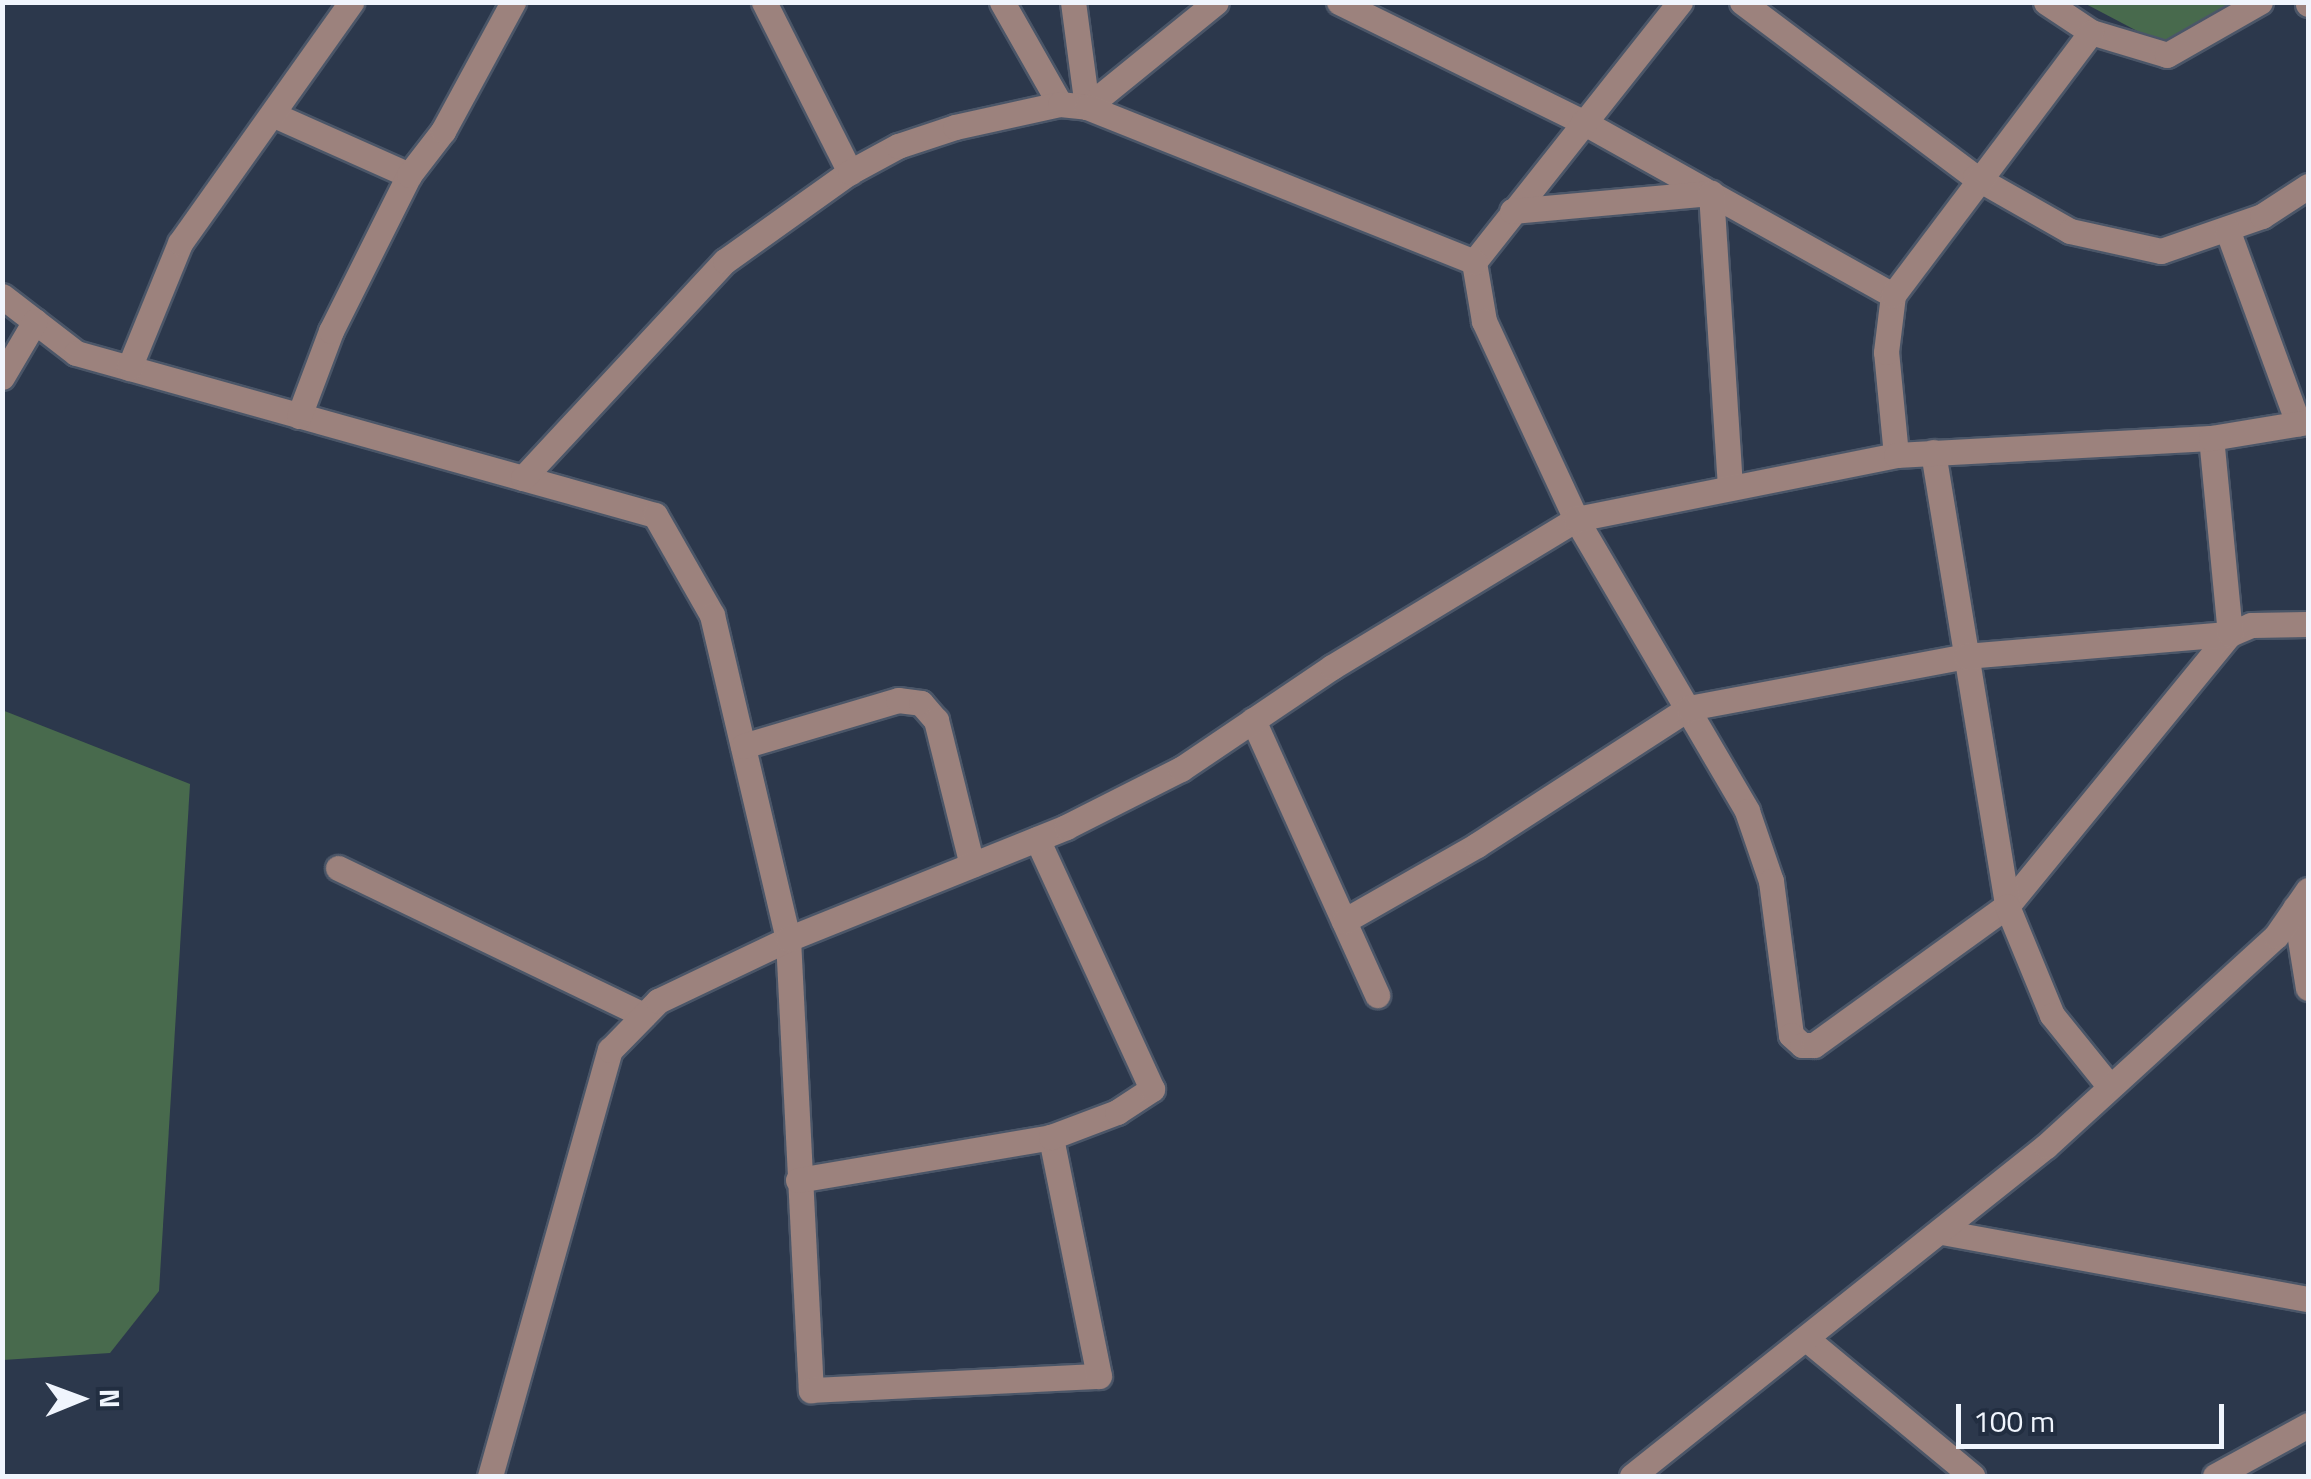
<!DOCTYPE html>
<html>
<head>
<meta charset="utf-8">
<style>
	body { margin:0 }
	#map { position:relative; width:2311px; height:1479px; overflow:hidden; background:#2c384c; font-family:"Titillium Web",sans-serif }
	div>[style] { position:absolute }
	.green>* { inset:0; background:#486a4d }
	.roads { filter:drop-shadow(2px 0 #4b5668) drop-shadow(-2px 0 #4b5668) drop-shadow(0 2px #4b5668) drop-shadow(0 -2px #4b5668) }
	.minor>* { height:25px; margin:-12.5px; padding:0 12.5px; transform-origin:12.5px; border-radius:12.5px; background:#9c827d }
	span { translate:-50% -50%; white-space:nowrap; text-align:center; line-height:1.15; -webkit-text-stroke:8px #222e41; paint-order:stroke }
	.frame { position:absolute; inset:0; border:5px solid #f0f5fd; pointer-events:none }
	.north { position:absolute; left:30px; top:1349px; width:100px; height:100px; -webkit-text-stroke:8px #222e41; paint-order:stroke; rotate:89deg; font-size:28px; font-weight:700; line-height:40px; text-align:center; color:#f0f5fd }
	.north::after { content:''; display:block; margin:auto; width:35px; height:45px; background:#f0f5fd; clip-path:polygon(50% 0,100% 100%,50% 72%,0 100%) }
	.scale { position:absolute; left:1956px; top:1404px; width:268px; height:45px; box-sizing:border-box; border:5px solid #f0f5fd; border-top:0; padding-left:12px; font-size:30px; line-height:35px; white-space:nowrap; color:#f0f5fd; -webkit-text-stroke:8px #222e41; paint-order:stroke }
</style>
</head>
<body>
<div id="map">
	<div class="green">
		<i style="clip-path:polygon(2084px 3px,2235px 3px,2160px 43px)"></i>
		<i style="clip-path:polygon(2px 710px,190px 784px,159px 1291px,110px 1353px,3px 1360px)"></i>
	</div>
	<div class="roads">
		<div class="minor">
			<i style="left:764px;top:2px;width:191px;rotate:63.2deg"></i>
			<i style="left:1002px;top:2px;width:117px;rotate:60.4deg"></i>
			<i style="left:1073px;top:2px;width:106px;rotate:82.4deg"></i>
			<i style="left:1339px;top:2px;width:272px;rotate:26.2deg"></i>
			<i style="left:1583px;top:122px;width:355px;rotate:29.2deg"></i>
			<i style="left:1680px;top:2px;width:332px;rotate:128.4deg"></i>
			<i style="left:1474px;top:262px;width:60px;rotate:80.4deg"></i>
			<i style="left:1484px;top:321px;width:218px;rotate:65.1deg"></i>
			<i style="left:1576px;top:519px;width:338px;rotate:59.6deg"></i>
			<i style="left:1747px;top:811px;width:74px;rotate:71.1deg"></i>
			<i style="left:1771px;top:881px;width:155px;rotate:82.6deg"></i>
			<i style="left:1791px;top:1035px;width:15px;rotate:42deg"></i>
			<i style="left:1802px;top:1045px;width:12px"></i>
			<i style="left:1814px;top:1045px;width:238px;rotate:-35.8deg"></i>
			<i style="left:2007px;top:906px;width:352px;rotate:-50.7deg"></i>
			<i style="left:2230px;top:634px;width:23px;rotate:-23deg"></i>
			<i style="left:2251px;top:625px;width:57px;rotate:-1deg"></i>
			<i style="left:1742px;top:2px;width:291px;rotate:36.9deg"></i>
			<i style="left:1975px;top:177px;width:109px;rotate:29.6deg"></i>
			<i style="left:2070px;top:231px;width:93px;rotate:12.4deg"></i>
			<i style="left:2161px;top:251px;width:107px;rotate:-19.1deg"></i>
			<i style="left:2262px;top:216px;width:55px;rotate:-33.1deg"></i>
			<i style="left:2046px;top:2px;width:54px;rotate:33.7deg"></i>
			<i style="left:2091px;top:32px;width:79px;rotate:16.8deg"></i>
			<i style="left:2167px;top:55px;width:107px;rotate:-29.7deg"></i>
			<i style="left:2308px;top:2px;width:2px;rotate:90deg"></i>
			<i style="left:1087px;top:107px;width:166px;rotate:-39.1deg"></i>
			<i style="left:274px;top:115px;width:148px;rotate:24deg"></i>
			<i style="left:1512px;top:211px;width:200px;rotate:-5.2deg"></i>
			<i style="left:1711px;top:193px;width:295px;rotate:86.3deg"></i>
			<i style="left:2227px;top:229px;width:207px;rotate:69.9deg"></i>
			<i style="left:2px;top:296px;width:93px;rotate:37.6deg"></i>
			<i style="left:76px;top:353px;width:601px;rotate:15.63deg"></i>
			<i style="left:655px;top:515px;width:115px;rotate:60.3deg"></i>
			<i style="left:712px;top:615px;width:333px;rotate:76.8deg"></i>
			<i style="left:788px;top:939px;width:452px;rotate:87.1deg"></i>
			<i style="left:811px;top:1390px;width:288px;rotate:-2.8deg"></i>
			<i style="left:1099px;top:1376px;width:244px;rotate:-101.4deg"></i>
			<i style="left:129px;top:368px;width:135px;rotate:-67.8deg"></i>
			<i style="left:180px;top:243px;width:296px;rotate:-54.6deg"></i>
			<i style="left:2px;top:377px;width:65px;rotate:-59.5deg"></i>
			<i style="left:299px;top:416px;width:91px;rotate:-69.4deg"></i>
			<i style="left:331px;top:331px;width:174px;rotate:-63.4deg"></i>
			<i style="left:409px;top:175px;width:56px;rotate:-52.3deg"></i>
			<i style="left:443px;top:131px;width:147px;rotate:-61.5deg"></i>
			<i style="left:1933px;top:452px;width:460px;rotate:80.7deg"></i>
			<i style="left:2007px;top:906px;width:118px;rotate:67.6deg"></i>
			<i style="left:2052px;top:1015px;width:92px;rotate:51.1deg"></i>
			<i style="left:1896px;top:455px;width:103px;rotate:-95.5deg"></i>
			<i style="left:1886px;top:352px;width:57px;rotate:-83deg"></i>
			<i style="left:1893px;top:295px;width:329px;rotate:-53deg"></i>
			<i style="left:523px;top:478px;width:296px;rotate:-47.1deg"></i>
			<i style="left:725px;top:261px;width:153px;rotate:-35.5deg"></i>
			<i style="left:850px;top:172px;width:55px;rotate:-28.4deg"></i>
			<i style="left:898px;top:146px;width:60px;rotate:-18.4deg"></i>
			<i style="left:955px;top:127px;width:107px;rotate:-12.4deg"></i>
			<i style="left:1060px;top:104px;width:27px;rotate:6deg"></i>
			<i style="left:1087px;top:107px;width:417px;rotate:21.8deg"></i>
			<i style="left:1253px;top:720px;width:302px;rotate:65.7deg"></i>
			<i style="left:743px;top:746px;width:162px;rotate:-16.5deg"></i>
			<i style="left:898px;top:700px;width:23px;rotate:7deg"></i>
			<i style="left:921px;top:703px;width:23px;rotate:49deg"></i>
			<i style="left:936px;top:720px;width:149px;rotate:76.1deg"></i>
			<i style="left:338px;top:868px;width:339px;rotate:25.7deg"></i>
			<i style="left:2295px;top:908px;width:81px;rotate:80.8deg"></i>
			<i style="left:1344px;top:921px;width:153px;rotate:-29.7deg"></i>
			<i style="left:1477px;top:845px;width:252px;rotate:-32.9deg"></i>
			<i style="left:1689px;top:708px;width:282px;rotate:-10.6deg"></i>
			<i style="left:1966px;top:656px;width:265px;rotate:-4.8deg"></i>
			<i style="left:2230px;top:634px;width:197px;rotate:-95.5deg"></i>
			<i style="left:798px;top:1180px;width:257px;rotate:-9.6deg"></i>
			<i style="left:1051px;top:1137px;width:71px;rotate:-20.7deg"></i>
			<i style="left:1117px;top:1112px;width:42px;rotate:-33.3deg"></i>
			<i style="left:1152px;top:1089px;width:275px;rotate:-114.7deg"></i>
			<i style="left:1942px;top:1232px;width:372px;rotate:10.4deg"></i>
			<i style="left:1809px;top:1341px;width:212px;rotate:39.6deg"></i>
			<i style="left:490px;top:1476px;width:443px;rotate:-74.3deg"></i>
			<i style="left:610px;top:1050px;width:69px;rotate:-45.6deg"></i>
			<i style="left:658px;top:1001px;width:144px;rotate:-25.5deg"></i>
			<i style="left:788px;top:939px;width:300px;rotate:-21.9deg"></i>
			<i style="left:1066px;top:827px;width:129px;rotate:-26.8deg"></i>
			<i style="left:1181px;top:769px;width:182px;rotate:-34deg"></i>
			<i style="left:1332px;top:667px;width:285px;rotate:-31.2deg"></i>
			<i style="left:1576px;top:519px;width:326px;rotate:-11.3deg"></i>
			<i style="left:1896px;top:455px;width:315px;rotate:-3.1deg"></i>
			<i style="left:2211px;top:438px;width:98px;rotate:-9.4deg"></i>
			<i style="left:1632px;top:1476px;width:529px;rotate:-38.56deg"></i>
			<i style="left:2046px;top:1146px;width:311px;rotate:-42.4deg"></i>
			<i style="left:2276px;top:936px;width:56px;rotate:-55.2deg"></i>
			<i style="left:2215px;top:1476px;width:106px;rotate:-28.7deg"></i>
		</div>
	</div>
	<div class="frame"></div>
	<div class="north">N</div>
	<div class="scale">100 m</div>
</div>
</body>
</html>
